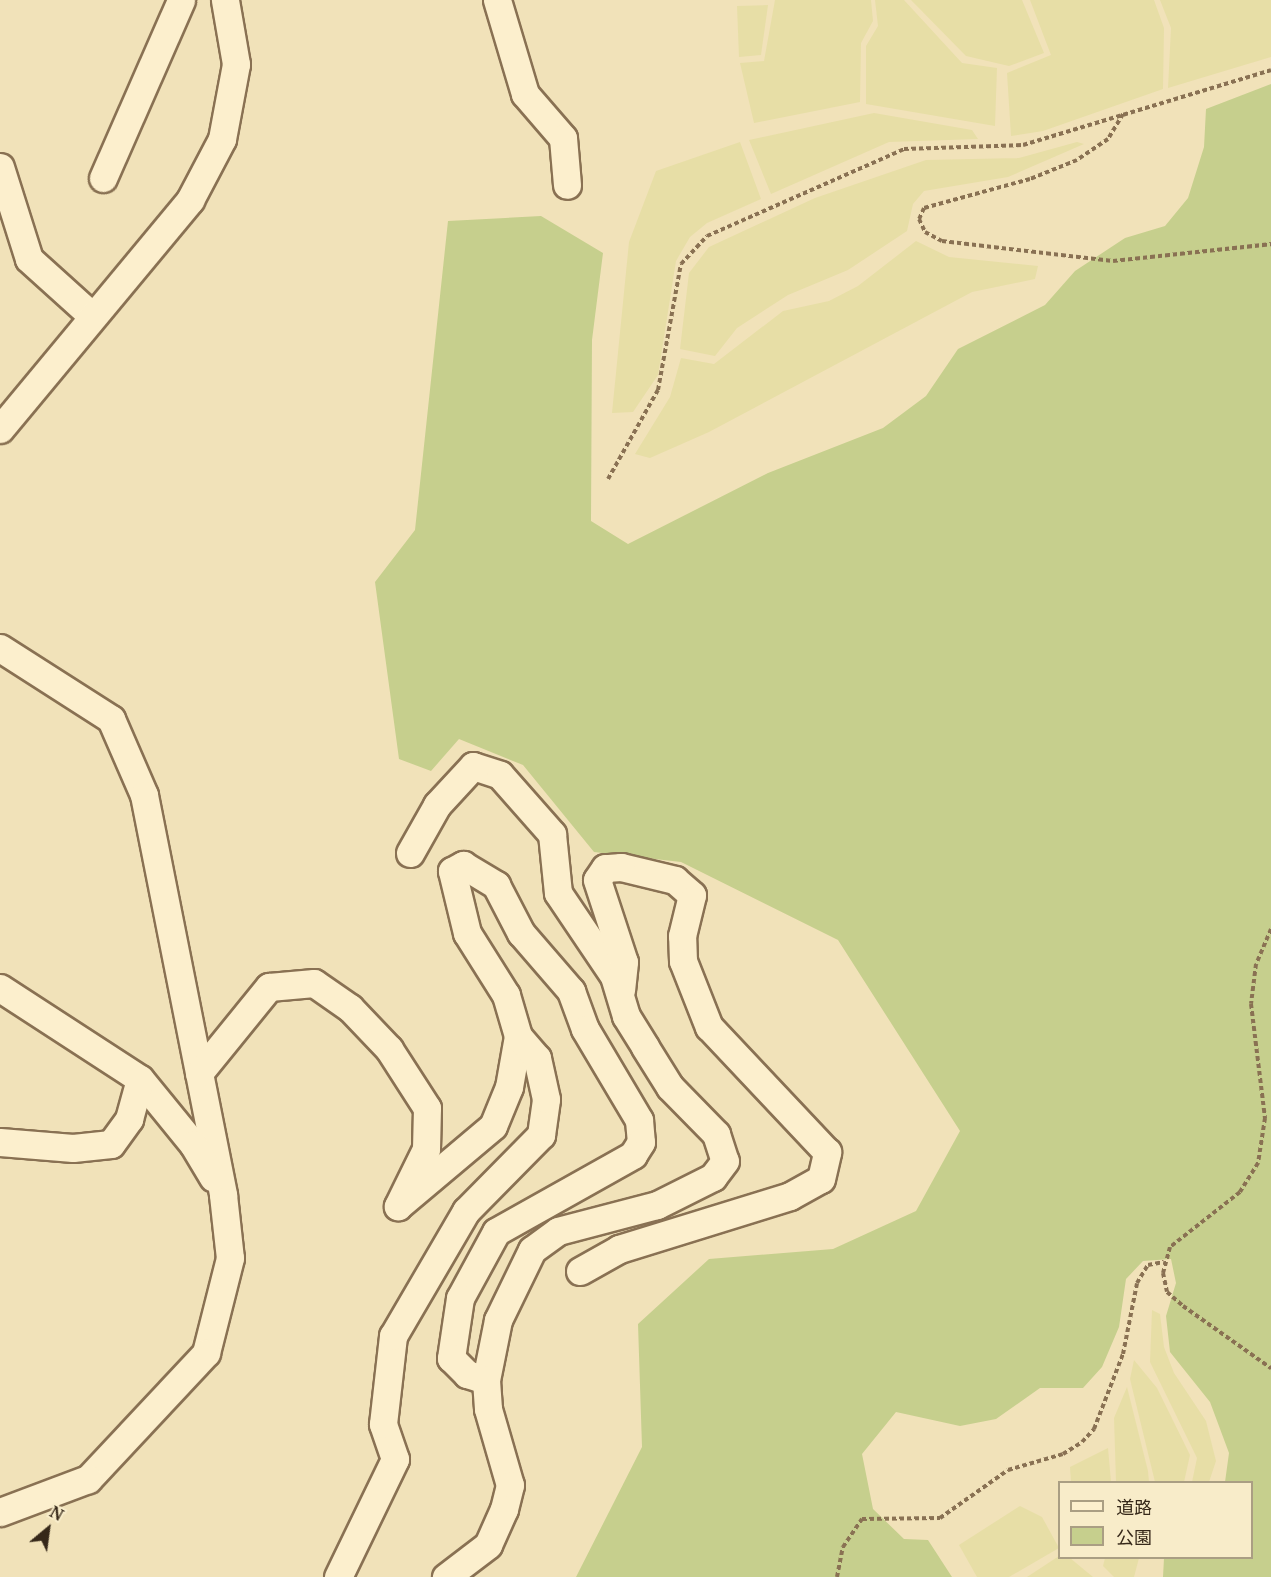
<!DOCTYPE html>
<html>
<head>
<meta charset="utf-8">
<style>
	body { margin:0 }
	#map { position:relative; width:1271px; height:1577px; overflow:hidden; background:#f1e2b9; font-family:"Noto Serif","Noto Sans JP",serif }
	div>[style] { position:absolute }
	.farmland>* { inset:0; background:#e7dea6 }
	.green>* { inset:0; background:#c6cf8d }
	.path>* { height:4px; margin-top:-2px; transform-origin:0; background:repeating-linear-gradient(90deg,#897153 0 4.5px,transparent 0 7.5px) }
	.roads { filter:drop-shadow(2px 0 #897153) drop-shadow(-2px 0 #897153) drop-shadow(0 2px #897153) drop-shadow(0 -2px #897153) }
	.minor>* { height:27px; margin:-13.5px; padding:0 13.5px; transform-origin:13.5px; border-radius:13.5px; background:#fcefcd }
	span { translate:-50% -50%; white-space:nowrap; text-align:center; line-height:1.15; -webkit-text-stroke:6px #f8ecc9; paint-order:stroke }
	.legend { position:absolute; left:1058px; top:1481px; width:195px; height:78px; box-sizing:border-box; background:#f8ecc9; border:2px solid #aa9e83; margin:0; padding:8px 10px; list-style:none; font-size:18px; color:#362819 }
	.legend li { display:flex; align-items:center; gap:12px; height:30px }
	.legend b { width:30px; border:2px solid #aa9e83 }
	.north { position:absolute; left:18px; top:1499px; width:60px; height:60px; -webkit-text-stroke:4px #f8ecc9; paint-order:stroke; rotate:29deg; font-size:16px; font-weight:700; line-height:24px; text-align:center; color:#362819 }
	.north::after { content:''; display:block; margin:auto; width:21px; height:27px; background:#362819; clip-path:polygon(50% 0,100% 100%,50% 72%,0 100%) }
</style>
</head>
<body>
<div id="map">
	<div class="farmland">
		<i style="clip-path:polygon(775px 0,871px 0,873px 21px,861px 43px,860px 102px,754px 123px,740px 63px,764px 61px)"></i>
		<i style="clip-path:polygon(875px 0,904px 0,962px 63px,997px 68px,995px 126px,866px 104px,866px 46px,878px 26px)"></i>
		<i style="clip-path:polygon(911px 0,1022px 0,1044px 53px,1009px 66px,966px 56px)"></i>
		<i style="clip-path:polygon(1030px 0,1154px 0,1164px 28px,1163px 89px,1043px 131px,1011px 136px,1007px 73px,1051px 55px)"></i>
		<i style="clip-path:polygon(1160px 0,1271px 0,1271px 57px,1168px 88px,1171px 28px)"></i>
		<i style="clip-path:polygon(768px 5px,761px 55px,739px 57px,737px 6px)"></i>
		<i style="clip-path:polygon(874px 113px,972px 130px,978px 139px,889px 142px,771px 194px,749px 140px)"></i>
		<i style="clip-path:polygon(740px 142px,761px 199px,707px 223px,690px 237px,676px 261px,658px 375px,633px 412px,612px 413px,629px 242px,656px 171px)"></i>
		<i style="clip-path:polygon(1077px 142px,1084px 144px,1008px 177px,924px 191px,913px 204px,907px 231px,848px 270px,788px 295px,737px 328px,715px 356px,680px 349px,689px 273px,709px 247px,815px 198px,926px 160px,1019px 158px)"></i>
		<i style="clip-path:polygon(916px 241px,949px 257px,1038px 266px,1035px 279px,972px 292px,709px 432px,650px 458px,635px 454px,670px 397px,681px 358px,714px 364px,783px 311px,829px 301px,858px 286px)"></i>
		<i style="clip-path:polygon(1152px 1310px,1160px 1314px,1164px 1347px,1174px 1373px,1206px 1421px,1216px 1461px,1209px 1482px,1192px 1482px,1197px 1458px,1150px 1362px)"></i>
		<i style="clip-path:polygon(1134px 1360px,1157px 1388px,1190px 1455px,1184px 1482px,1155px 1482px,1130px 1379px)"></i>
		<i style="clip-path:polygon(1127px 1387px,1148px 1471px,1149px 1482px,1116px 1482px,1114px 1418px)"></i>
		<i style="clip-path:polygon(1108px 1448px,1111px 1482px,1071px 1482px,1070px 1467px)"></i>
		<i style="clip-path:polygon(1020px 1506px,1042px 1517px,1059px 1548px,1009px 1577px,977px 1577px,959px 1545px)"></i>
		<i style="clip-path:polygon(1059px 1556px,1070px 1558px,1093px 1577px,1027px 1577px)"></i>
		<i style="clip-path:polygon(1105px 1558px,1139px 1558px,1134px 1577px,1114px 1577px,1103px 1566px)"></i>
	</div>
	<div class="green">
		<i style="clip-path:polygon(1271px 84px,1271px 1577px,1163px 1577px,1164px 1558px,1252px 1558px,1252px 1482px,1225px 1482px,1229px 1453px,1210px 1402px,1170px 1352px,1166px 1316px,1176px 1283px,1171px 1259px,1143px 1261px,1126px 1279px,1119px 1327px,1102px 1367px,1083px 1388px,1040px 1388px,996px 1419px,960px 1426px,896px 1412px,862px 1454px,873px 1509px,904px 1539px,928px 1540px,952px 1577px,576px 1577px,642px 1447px,638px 1324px,709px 1259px,833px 1249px,916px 1211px,960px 1131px,838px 940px,681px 862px,594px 852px,523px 765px,459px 739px,431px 771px,399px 759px,375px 582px,415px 530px,448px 221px,541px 216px,603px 253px,592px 340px,591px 521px,628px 544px,768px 473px,883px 428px,926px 396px,958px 349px,1045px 305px,1075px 271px,1125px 238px,1165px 226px,1188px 198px,1204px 147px,1206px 109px)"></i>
	</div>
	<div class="path">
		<i style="left:1123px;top:114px;width:29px;rotate:121deg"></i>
		<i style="left:1108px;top:139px;width:37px;rotate:146deg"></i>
		<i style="left:1077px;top:160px;width:51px;rotate:158deg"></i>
		<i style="left:1030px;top:179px;width:110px;rotate:164.7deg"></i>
		<i style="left:924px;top:208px;width:12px;rotate:114deg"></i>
		<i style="left:919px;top:219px;width:14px;rotate:65deg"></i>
		<i style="left:925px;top:232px;width:19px;rotate:28deg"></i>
		<i style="left:942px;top:241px;width:172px;rotate:6.7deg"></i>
		<i style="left:1113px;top:261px;width:159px;rotate:-6.1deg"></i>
		<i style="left:608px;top:479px;width:102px;rotate:-60.7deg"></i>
		<i style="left:658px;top:390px;width:128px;rotate:-79.7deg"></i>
		<i style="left:681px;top:264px;width:38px;rotate:-47deg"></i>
		<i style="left:707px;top:236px;width:215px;rotate:-23.8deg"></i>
		<i style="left:904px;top:149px;width:119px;rotate:-1.9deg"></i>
		<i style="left:1023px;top:145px;width:259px;rotate:-16.8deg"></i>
		<i style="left:1271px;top:929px;width:38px;rotate:113deg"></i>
		<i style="left:1256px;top:964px;width:40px;rotate:97.1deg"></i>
		<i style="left:1251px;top:1004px;width:115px;rotate:83deg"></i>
		<i style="left:1265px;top:1118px;width:46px;rotate:98.8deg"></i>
		<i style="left:1258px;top:1163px;width:34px;rotate:122deg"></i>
		<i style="left:1240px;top:1192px;width:89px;rotate:141.8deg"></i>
		<i style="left:1170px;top:1247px;width:27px;rotate:105deg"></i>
		<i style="left:1163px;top:1273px;width:19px;rotate:78deg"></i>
		<i style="left:1167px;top:1292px;width:21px;rotate:41deg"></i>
		<i style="left:1183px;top:1306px;width:108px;rotate:35.2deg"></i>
		<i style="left:837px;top:1577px;width:31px;rotate:-79deg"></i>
		<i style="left:843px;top:1547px;width:34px;rotate:-56deg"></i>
		<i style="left:862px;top:1519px;width:78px;rotate:-0.7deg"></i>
		<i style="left:940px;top:1518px;width:83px;rotate:-35.2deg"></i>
		<i style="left:1008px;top:1470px;width:57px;rotate:-16.2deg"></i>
		<i style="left:1063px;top:1454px;width:22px;rotate:-32deg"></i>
		<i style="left:1082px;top:1442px;width:18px;rotate:-47deg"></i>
		<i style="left:1094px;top:1429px;width:80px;rotate:-68.9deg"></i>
		<i style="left:1123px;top:1354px;width:72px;rotate:-78.8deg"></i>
		<i style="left:1137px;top:1283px;width:21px;rotate:-59deg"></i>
		<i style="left:1148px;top:1265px;width:16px;rotate:-11deg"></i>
	</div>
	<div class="roads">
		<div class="minor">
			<i style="left:497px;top:0;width:98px;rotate:73.4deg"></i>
			<i style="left:525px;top:94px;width:58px;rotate:49.2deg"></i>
			<i style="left:563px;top:138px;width:47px;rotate:85.1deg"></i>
			<i style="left:0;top:167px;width:96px;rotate:72.5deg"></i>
			<i style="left:29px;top:259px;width:84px;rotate:42.1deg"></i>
			<i style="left:103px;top:178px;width:194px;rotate:-66.3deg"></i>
			<i style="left:0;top:429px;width:298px;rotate:-50.3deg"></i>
			<i style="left:190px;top:200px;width:69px;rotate:-62.3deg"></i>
			<i style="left:222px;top:139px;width:76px;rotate:-79.4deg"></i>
			<i style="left:236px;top:64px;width:65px;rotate:-99.8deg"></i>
			<i style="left:0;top:648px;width:132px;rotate:32.6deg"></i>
			<i style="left:111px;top:719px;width:83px;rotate:66.5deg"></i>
			<i style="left:144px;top:795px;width:408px;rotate:78.8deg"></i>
			<i style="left:223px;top:1195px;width:63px;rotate:83.7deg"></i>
			<i style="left:230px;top:1258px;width:98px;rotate:104.2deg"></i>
			<i style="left:206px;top:1353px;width:173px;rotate:133.1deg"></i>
			<i style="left:88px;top:1479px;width:94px;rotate:159.4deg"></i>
			<i style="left:410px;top:853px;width:55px;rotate:-60.6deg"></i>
			<i style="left:437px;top:805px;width:53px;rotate:-47.3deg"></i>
			<i style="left:473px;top:766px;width:28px;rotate:18deg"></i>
			<i style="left:500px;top:775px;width:79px;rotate:48.6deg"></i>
			<i style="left:552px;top:834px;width:59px;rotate:84.2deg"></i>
			<i style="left:558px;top:893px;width:100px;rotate:56deg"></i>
			<i style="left:614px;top:976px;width:42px;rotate:73.3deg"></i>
			<i style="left:626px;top:1016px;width:36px;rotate:58deg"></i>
			<i style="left:645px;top:1047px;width:47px;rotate:58deg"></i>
			<i style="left:670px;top:1087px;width:66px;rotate:45.6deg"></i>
			<i style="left:716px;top:1134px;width:28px;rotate:72deg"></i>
			<i style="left:725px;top:1161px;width:20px;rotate:127deg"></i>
			<i style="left:713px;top:1177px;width:63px;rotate:153.4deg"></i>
			<i style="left:657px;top:1205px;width:102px;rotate:165.3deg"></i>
			<i style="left:558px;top:1231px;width:32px;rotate:144deg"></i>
			<i style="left:532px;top:1250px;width:78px;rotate:115.9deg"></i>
			<i style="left:498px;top:1320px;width:61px;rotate:101.3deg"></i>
			<i style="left:486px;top:1380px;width:29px;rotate:86deg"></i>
			<i style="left:488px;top:1409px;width:79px;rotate:73.9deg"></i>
			<i style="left:510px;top:1485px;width:25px;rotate:104deg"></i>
			<i style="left:504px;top:1509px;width:39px;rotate:114deg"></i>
			<i style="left:488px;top:1545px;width:53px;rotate:142.7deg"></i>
			<i style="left:0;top:988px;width:167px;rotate:33deg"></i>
			<i style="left:140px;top:1079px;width:84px;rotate:50.8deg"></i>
			<i style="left:193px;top:1144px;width:39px;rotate:59deg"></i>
			<i style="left:199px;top:1073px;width:111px;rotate:-50.9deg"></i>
			<i style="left:269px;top:987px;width:45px;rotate:-5.1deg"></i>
			<i style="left:314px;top:983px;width:44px;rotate:34.8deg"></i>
			<i style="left:350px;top:1008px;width:57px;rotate:46.4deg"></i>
			<i style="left:389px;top:1049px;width:70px;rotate:57.2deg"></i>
			<i style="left:427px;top:1108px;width:41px;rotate:91.4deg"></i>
			<i style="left:426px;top:1149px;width:64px;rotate:116.2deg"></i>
			<i style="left:398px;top:1206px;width:124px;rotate:-40.1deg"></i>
			<i style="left:493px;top:1126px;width:42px;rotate:-67.7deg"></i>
			<i style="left:509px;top:1087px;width:52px;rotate:-80deg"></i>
			<i style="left:518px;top:1036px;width:43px;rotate:-106.3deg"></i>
			<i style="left:506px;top:995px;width:73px;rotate:-122.2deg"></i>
			<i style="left:467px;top:933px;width:64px;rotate:-103.6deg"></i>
			<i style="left:452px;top:871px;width:13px;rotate:-29deg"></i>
			<i style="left:463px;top:865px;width:39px;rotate:31deg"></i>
			<i style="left:496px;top:885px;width:54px;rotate:62.5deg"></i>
			<i style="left:521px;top:933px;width:77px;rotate:49.2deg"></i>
			<i style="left:571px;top:991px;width:40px;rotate:69.8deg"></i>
			<i style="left:585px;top:1029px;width:106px;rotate:59.3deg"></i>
			<i style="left:639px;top:1120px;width:22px;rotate:85deg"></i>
			<i style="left:641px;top:1142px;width:15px;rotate:122deg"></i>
			<i style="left:633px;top:1155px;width:157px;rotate:150.7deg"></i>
			<i style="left:496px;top:1232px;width:75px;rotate:118.6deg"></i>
			<i style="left:460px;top:1298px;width:61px;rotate:98.5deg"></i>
			<i style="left:451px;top:1358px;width:23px;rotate:45deg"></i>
			<i style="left:467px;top:1374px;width:20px;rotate:18deg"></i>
			<i style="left:0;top:1142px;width:73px;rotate:4.7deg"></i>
			<i style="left:73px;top:1148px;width:38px;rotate:-6deg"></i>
			<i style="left:111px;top:1144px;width:31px;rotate:-54deg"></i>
			<i style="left:129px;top:1119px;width:41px;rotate:-74.6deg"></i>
			<i style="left:580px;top:1271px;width:45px;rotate:-29.4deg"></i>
			<i style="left:619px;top:1249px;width:179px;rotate:-17.2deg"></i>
			<i style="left:790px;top:1196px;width:35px;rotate:-29deg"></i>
			<i style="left:821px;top:1179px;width:28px;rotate:-77deg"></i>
			<i style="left:827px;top:1152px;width:172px;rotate:-133.3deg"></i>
			<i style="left:709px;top:1027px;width:71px;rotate:-111.5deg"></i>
			<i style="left:683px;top:961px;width:25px;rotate:-92deg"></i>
			<i style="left:682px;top:936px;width:42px;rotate:-76.3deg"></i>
			<i style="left:692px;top:895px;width:23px;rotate:-139deg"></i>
			<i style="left:675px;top:880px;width:56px;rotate:-166.5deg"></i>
			<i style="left:621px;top:867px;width:16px;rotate:176deg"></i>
			<i style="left:605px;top:868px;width:14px;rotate:124deg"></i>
			<i style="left:597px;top:880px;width:86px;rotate:71.8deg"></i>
			<i style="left:624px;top:962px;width:28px;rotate:96deg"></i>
			<i style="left:338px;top:1577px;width:131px;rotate:-64.2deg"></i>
			<i style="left:395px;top:1459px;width:37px;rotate:-109deg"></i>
			<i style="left:383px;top:1424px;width:89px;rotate:-83.5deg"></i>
			<i style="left:393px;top:1336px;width:145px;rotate:-59.7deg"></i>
			<i style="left:466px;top:1211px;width:107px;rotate:-45.4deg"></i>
			<i style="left:541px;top:1135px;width:36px;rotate:-82deg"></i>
			<i style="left:546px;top:1099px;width:42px;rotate:-102.4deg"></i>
			<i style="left:537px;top:1058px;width:29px;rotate:-131deg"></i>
		</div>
	</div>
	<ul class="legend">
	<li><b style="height:8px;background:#fcefcd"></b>道路</li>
	<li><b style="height:16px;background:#c6cf8d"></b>公園</li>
	</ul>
	<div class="north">N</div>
</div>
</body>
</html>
